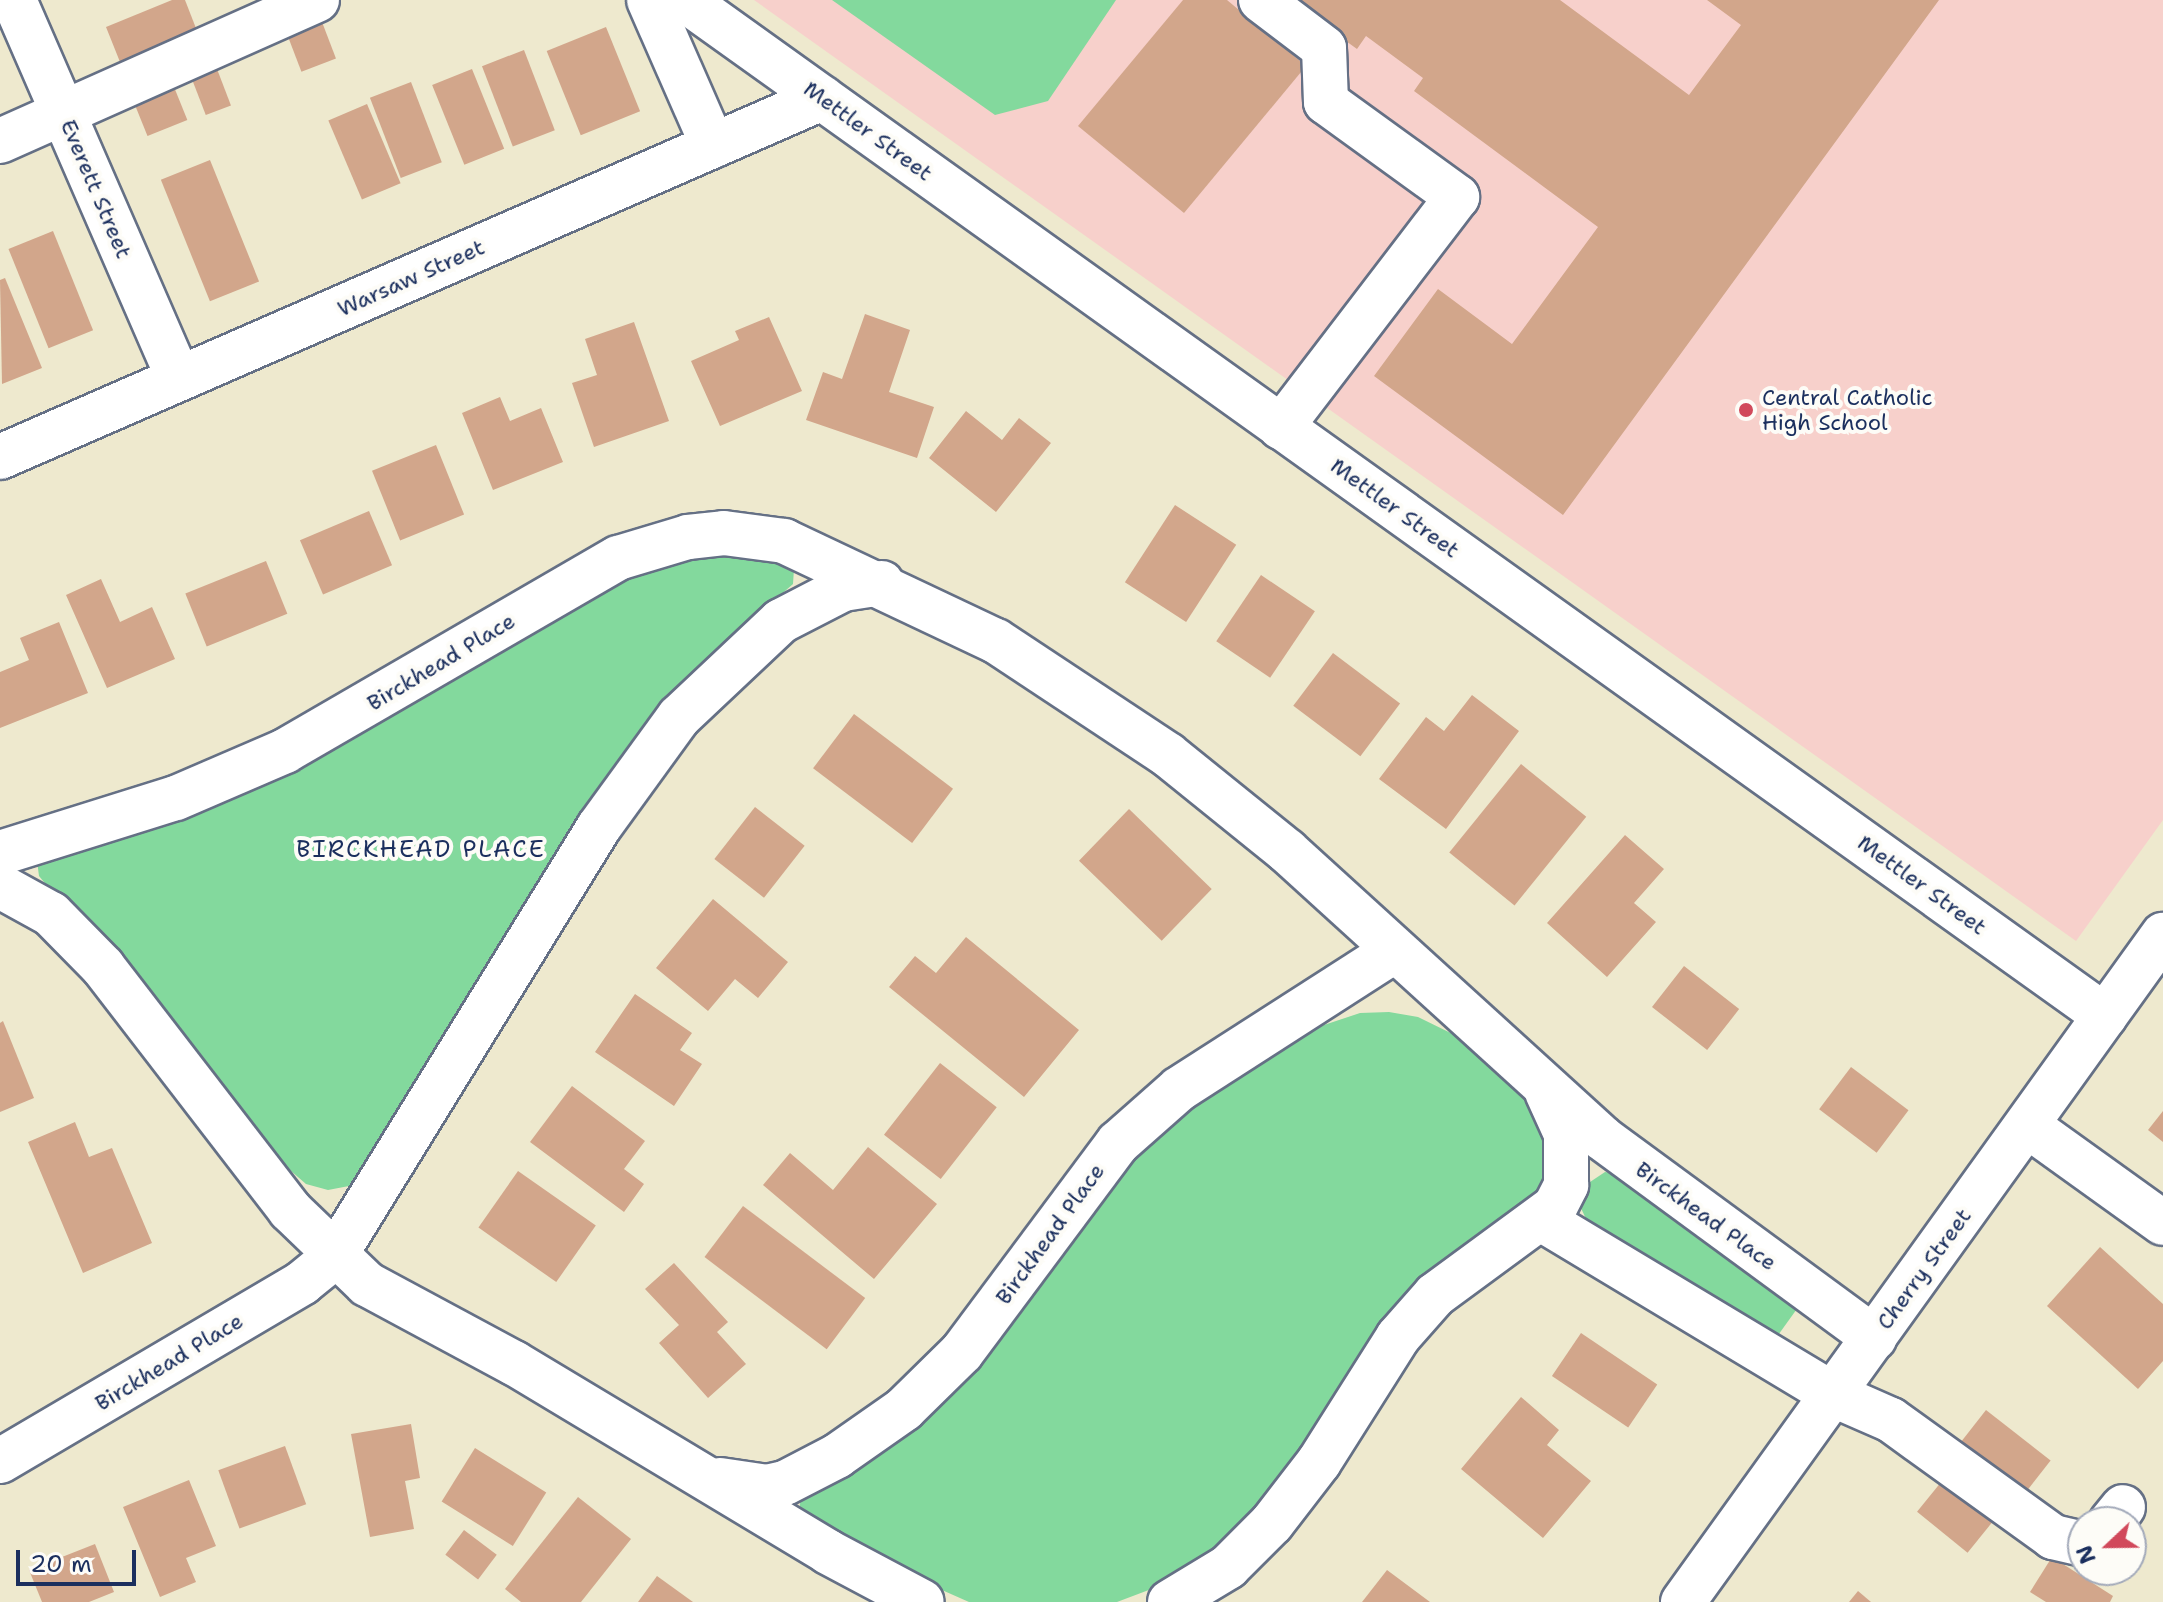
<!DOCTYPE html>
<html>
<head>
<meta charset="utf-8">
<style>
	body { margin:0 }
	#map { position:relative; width:2163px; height:1602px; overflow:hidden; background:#eee9ce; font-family:"Shantell Sans",sans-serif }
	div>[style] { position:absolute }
	.built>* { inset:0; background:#f7d0cb }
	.green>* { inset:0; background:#83d99d }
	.building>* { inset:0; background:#d2a68b; transform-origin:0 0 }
	.roads { filter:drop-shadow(2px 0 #657085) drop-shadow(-2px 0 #657085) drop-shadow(0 2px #657085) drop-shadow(0 -2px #657085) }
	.minor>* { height:44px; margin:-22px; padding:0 22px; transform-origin:22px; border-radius:22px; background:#fff }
	.major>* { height:44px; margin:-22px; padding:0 22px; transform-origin:22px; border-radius:22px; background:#fff }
	.dots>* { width:22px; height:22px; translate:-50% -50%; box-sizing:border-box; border:4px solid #fdfcf7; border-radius:50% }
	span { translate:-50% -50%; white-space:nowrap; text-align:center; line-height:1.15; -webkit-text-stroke:8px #fdfcf7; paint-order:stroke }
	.street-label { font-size:22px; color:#1b2f5e }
	.poi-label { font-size:22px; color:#1b2f5e }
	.left { translate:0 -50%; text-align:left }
	.neighbourhood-label { font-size:24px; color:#1b2f5e; letter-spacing:2px }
	.north { position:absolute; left:2067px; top:1506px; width:80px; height:80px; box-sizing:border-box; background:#fdfcf7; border:2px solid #a3aaba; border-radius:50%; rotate:248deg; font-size:22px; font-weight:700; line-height:32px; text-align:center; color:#1b2f5e }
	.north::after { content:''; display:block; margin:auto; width:28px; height:36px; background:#d1495b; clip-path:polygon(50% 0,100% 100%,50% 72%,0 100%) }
	.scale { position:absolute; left:16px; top:1550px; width:120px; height:36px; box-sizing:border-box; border:4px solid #1b2f5e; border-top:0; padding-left:10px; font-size:24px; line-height:28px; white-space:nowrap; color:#1b2f5e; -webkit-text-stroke:6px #fdfcf7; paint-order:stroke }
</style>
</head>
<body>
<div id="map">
	<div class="built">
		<i style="clip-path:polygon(754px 0,2163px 0,2163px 820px,2076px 941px)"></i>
	</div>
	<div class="green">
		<i style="clip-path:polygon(832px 0,1116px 0,1048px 101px,995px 115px)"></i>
		<i style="clip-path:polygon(757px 553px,794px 569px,793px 584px,737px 633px,361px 1179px,349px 1186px,328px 1190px,306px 1184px,268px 1151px,39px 876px,37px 861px,625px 574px,691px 554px)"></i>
		<i style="clip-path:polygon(1389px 1012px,1418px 1017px,1467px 1041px,1529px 1098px,1542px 1119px,1549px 1161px,1540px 1196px,1333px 1407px,1259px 1511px,1216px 1553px,1162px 1585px,1117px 1602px,969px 1602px,917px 1579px,799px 1511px,801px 1497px,1131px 1156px,1190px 1104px,1309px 1030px,1360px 1013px)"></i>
		<i style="clip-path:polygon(1605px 1172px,1619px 1174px,1799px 1306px,1776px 1338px,1589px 1225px,1578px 1202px,1581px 1188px)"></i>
	</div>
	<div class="building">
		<i style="clip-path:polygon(172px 0,185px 0,199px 36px,122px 67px,106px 27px)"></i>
		<i style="clip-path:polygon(1183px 0,1227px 0,1306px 66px,1184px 213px,1078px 126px)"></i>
		<i style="clip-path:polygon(1289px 0,1560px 0,1689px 95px,1741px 25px,1707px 0,1939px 0,1563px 515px,1374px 376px,1438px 289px,1512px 344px,1598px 227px,1414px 91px,1423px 78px,1366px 36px,1357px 49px)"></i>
		<i style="left:322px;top:22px;width:39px;height:37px;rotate:69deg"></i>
		<i style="left:606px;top:27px;width:91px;height:64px;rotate:68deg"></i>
		<i style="left:524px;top:50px;width:86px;height:45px;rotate:69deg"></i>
		<i style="left:217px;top:69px;width:39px;height:27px;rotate:69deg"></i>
		<i style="left:472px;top:69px;width:86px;height:43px;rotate:68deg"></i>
		<i style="left:172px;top:82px;width:41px;height:43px;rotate:68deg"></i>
		<i style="left:411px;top:82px;width:86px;height:44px;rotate:69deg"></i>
		<i style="left:367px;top:104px;width:86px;height:42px;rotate:67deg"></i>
		<i style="left:210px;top:160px;width:131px;height:53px;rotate:68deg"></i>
		<i style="left:53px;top:231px;width:107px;height:48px;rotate:68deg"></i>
		<i style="clip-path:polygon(5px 278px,42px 368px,2px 384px,0 280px)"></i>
		<i style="clip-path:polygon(865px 314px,910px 330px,889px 392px,934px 407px,917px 458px,806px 420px,823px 372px,842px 379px)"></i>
		<i style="clip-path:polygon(769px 317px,802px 391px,720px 426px,691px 361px,739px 340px,735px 331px)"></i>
		<i style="clip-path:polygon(634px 322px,669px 421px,594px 447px,572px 383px,597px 375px,585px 339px)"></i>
		<i style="clip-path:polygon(500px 397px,510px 421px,541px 408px,563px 462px,493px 490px,462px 413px)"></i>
		<i style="clip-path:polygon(966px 411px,1002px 440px,1019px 418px,1051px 443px,996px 512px,929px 458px)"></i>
		<i style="left:436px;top:445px;width:75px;height:69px;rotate:68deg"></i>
		<i style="left:1175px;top:505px;width:73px;height:92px;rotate:33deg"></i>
		<i style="left:369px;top:511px;width:59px;height:75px;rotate:67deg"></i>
		<i style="left:266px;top:561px;width:57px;height:87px;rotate:68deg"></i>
		<i style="left:1261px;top:575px;width:65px;height:80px;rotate:34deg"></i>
		<i style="clip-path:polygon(101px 579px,120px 622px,152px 607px,175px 659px,107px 688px,66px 595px)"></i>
		<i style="clip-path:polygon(59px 622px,88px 693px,0 728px,0 672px,29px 660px,20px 638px)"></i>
		<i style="left:1333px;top:653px;width:84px;height:66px;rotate:37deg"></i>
		<i style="clip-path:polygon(1472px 695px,1519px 731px,1446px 829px,1379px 779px,1426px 717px,1444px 731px)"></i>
		<i style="left:854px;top:714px;width:124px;height:68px;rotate:37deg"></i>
		<i style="left:1521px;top:764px;width:84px;height:114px;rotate:39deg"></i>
		<i style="left:755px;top:807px;width:63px;height:66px;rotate:38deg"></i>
		<i style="left:1129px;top:809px;width:115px;height:72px;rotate:44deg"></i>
		<i style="clip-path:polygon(1625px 835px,1664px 869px,1634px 903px,1656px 922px,1607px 977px,1547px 923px)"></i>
		<i style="clip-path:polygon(713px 899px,788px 962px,758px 998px,735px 979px,708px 1011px,656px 968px)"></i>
		<i style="clip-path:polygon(966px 937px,1079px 1030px,1024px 1097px,889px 987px,915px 956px,936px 973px)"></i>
		<i style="left:1684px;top:966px;width:70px;height:52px;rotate:38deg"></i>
		<i style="clip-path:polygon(635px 994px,692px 1033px,680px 1050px,702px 1064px,674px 1106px,595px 1052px)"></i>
		<i style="clip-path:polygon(3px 1021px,34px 1098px,0 1112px,0 1023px)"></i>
		<i style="left:940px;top:1063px;width:72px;height:91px;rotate:38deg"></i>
		<i style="left:1851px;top:1067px;width:72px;height:53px;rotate:37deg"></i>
		<i style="clip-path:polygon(572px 1086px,645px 1141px,624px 1169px,644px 1184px,624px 1212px,530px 1142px)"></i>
		<i style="clip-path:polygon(2163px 1111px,2163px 1142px,2148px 1130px)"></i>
		<i style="clip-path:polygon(75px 1122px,89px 1157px,112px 1148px,152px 1243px,83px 1273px,28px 1142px)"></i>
		<i style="clip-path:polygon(868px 1147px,937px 1204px,874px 1279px,763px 1185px,790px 1153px,833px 1190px)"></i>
		<i style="left:518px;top:1171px;width:95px;height:69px;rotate:35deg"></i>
		<i style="left:743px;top:1206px;width:153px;height:64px;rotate:37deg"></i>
		<i style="clip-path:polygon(2100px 1247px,2163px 1304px,2163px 1361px,2138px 1389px,2047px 1306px)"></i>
		<i style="clip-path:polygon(674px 1263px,728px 1322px,717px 1332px,746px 1364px,708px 1398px,659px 1343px,679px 1325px,645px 1289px)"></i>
		<i style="left:1581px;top:1333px;width:92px;height:52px;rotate:34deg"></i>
		<i style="clip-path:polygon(1521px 1397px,1559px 1430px,1547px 1445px,1591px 1481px,1543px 1538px,1461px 1469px)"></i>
		<i style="left:1986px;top:1410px;width:82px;height:49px;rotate:38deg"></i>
		<i style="clip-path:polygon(411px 1424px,420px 1478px,405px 1481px,414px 1529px,370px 1537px,351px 1434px)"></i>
		<i style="left:285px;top:1446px;width:62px;height:71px;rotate:70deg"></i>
		<i style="left:475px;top:1448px;width:84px;height:63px;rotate:32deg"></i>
		<i style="left:1946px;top:1476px;width:65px;height:46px;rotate:39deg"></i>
		<i style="clip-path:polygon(189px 1480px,216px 1546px,186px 1558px,196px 1582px,160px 1597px,123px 1507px)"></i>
		<i style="clip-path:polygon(578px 1497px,631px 1539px,581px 1602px,521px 1602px,505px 1589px)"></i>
		<i style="left:464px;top:1530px;width:41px;height:31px;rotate:37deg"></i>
		<i style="clip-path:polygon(95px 1544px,114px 1592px,89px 1602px,42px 1602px,29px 1570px)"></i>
		<i style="clip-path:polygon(2052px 1557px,2113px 1596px,2110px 1602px,2046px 1602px,2030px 1592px)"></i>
		<i style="clip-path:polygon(1387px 1570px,1430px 1602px,1362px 1602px)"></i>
		<i style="clip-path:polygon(657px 1576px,693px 1602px,638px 1602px)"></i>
		<i style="clip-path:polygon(1858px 1591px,1871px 1602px,1849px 1602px)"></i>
	</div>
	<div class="roads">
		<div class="minor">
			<i style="left:14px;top:0;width:412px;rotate:66.5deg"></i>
			<i style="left:649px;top:0;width:159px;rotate:66.3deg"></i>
			<i style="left:685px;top:0;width:1746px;rotate:35.58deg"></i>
			<i style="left:1261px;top:0;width:79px;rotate:37.3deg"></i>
			<i style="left:1324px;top:48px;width:54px;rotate:87.9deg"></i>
			<i style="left:1326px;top:102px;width:162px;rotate:35.9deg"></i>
			<i style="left:1457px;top:197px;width:290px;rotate:127.4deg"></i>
			<i style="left:0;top:141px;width:347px;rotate:-24deg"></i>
			<i style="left:0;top:457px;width:897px;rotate:-23.59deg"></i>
			<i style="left:0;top:853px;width:184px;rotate:-17.4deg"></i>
			<i style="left:176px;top:798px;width:119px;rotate:-23.3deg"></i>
			<i style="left:285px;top:751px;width:385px;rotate:-30.1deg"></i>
			<i style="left:618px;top:558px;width:73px;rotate:-16.7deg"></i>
			<i style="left:688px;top:537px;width:36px;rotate:-6deg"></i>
			<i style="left:724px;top:533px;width:61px;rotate:7.6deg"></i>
			<i style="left:784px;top:541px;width:234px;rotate:25.3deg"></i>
			<i style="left:996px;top:641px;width:206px;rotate:33.5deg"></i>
			<i style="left:1168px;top:755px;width:153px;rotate:38.9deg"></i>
			<i style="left:1287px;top:851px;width:426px;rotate:42.3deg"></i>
			<i style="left:1602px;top:1138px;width:338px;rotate:36.3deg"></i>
			<i style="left:0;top:886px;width:58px;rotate:28.8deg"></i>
			<i style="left:51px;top:914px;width:74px;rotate:45.5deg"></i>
			<i style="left:103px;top:967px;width:307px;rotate:52.4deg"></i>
			<i style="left:290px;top:1210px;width:107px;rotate:43.9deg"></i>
			<i style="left:367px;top:1284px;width:167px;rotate:28.3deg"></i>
			<i style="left:514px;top:1363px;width:366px;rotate:31deg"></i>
			<i style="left:828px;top:1552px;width:106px;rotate:28deg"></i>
			<i style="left:2028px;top:1126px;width:166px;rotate:35.7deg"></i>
			<i style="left:1541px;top:1219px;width:342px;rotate:31deg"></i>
			<i style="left:1834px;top:1395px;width:62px;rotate:23.7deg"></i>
			<i style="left:1891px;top:1420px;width:200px;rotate:35.8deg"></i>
			<i style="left:2053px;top:1537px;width:31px;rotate:13deg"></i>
			<i style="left:0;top:1461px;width:351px;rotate:-30.5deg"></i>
			<i style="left:302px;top:1283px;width:41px;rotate:-39.1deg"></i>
			<i style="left:334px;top:1257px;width:505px;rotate:-58.36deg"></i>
			<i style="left:599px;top:827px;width:136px;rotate:-54deg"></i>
			<i style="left:679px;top:717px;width:140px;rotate:-43.3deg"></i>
			<i style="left:781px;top:621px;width:70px;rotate:-27.3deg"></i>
			<i style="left:843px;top:589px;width:39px;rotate:-9deg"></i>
			<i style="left:720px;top:1480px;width:48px;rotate:8.5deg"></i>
			<i style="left:767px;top:1487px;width:18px;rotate:-13deg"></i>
			<i style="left:785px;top:1483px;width:59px;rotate:-27.4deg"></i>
			<i style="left:837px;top:1456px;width:82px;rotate:-35deg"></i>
			<i style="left:904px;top:1409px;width:81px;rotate:-44.5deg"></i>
			<i style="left:962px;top:1352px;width:261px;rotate:-53.3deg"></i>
			<i style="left:1118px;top:1143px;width:81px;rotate:-41.5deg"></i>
			<i style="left:1179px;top:1089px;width:255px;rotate:-32.7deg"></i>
			<i style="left:2111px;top:1522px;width:19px;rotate:-51deg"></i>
			<i style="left:1170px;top:1602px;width:68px;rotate:-31.1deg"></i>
			<i style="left:1228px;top:1567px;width:62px;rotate:-45deg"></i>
			<i style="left:1272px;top:1523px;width:77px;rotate:-52.4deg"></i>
			<i style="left:1319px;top:1462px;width:148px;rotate:-57.7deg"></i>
			<i style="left:1398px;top:1337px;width:56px;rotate:-48.6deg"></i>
			<i style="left:1435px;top:1295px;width:149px;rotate:-36.3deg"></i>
			<i style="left:1555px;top:1207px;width:25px;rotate:-63deg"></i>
			<i style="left:1566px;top:1185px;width:51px;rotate:-90deg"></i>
			<i style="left:1566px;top:1134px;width:46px;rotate:-114.3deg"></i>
		</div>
		<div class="major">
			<i style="left:1683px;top:1602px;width:822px;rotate:-54.26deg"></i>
		</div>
	</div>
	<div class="dots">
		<i style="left:1746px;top:410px;background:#d1495b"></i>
	</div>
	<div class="street-label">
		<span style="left:868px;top:131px;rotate:36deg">Mettler Street</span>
		<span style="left:96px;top:189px;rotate:67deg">Everett Street</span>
		<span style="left:411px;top:278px;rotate:-24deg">Warsaw Street</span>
		<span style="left:1395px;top:508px;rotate:36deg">Mettler Street</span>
		<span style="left:441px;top:662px;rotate:-31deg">Birckhead Place</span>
		<span style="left:1922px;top:885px;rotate:36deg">Mettler Street</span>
		<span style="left:1706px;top:1216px;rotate:36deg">Birckhead Place</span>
		<span style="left:1050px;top:1234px;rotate:-54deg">Birckhead Place</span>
		<span style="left:1924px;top:1269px;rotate:-54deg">Cherry Street</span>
		<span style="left:169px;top:1362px;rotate:-31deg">Birckhead Place</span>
	</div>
	<div class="poi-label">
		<span class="left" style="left:1762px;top:410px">Central Catholic<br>High School</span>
	</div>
	<div class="neighbourhood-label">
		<span style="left:421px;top:850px">BIRCKHEAD PLACE</span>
	</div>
	<div class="north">N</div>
	<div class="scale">20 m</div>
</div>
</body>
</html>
